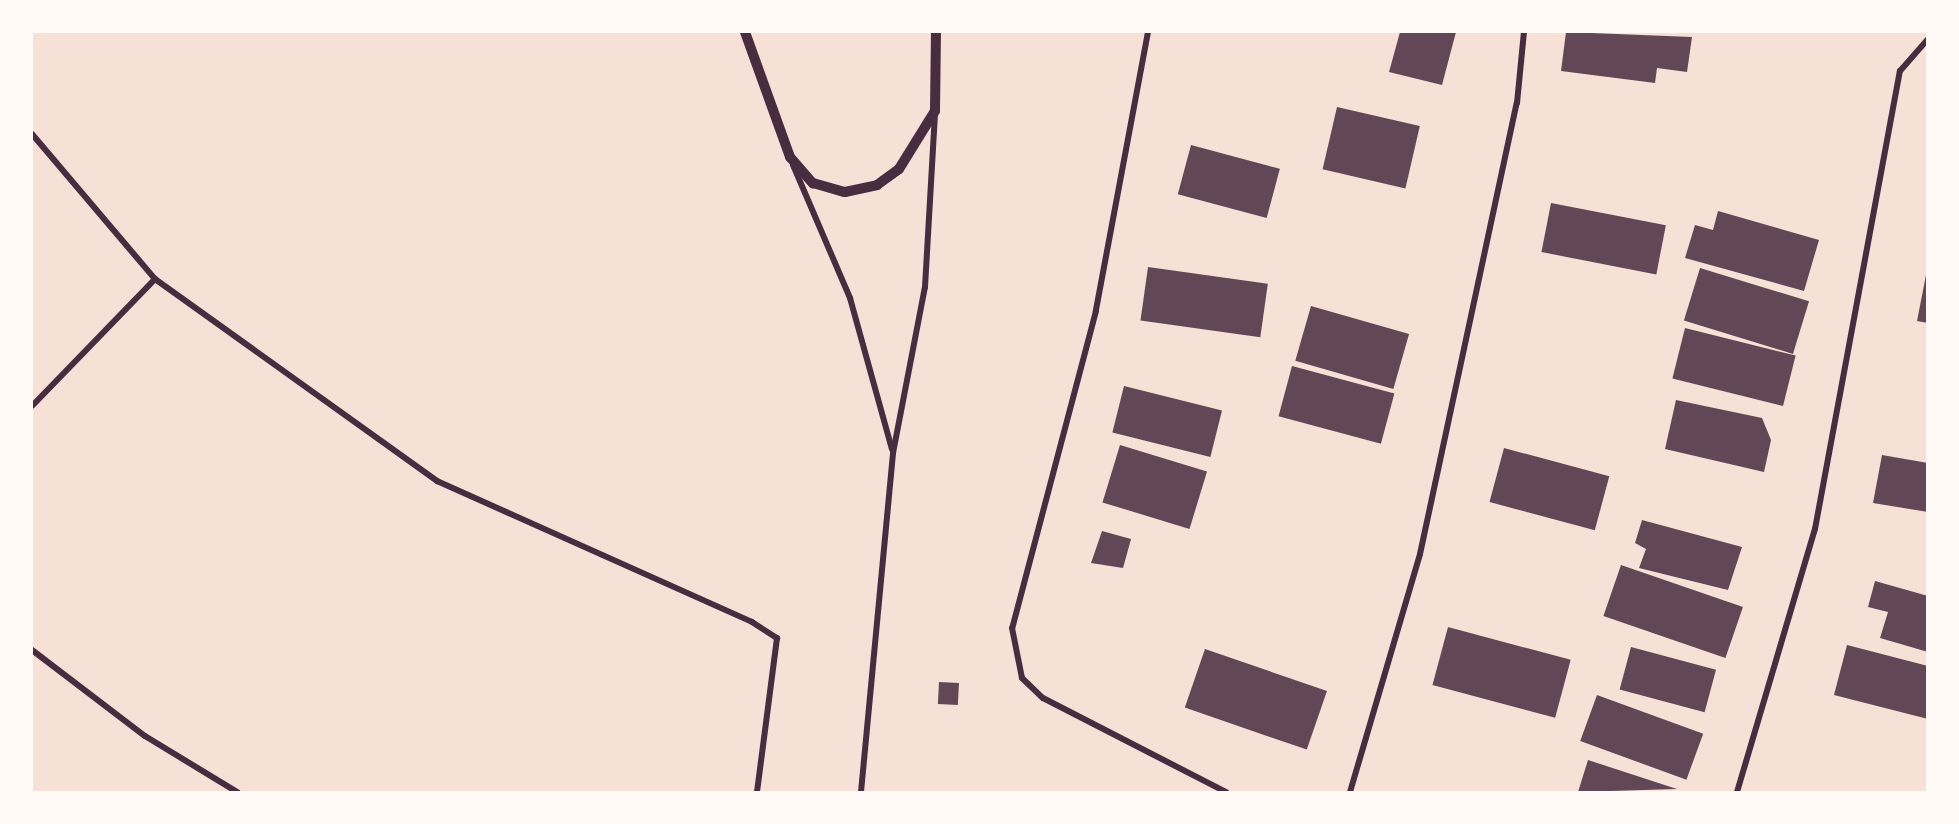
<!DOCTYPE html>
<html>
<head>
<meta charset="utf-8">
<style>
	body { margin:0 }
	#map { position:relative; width:1959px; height:824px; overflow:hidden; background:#f7e1d7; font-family:"Open Sans",sans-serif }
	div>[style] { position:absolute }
	.building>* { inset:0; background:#644757; transform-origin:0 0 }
	.minor>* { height:6px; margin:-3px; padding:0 3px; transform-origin:3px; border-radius:3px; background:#4a2c40 }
	.tertiary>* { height:10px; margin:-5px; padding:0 5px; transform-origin:5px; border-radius:5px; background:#4a2c40 }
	span { translate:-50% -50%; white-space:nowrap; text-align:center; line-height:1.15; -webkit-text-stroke:4.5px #fffaf5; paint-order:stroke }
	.frame { position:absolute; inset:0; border:33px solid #fffaf5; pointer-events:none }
</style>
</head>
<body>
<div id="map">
	<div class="building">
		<i style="clip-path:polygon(1400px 32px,1456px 32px,1442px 85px,1389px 72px)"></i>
		<i style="clip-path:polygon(1566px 32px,1692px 37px,1687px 72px,1657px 68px,1655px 83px,1561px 71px)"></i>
		<i style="left:1337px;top:107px;width:85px;height:64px;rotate:13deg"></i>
		<i style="left:1191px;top:145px;width:92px;height:51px;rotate:15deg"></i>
		<i style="left:1551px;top:203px;width:117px;height:50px;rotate:11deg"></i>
		<i style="clip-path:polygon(1718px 211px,1819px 240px,1804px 291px,1685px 258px,1695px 225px,1713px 230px)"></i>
		<i style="left:1148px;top:267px;width:121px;height:54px;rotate:8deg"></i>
		<i style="left:1700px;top:268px;width:114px;height:55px;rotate:17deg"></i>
		<i style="clip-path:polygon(1926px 275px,1928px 275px,1928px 323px,1917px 321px)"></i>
		<i style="left:1311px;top:306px;width:102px;height:57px;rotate:16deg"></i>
		<i style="left:1685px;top:328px;width:114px;height:52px;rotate:14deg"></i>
		<i style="left:1292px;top:366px;width:106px;height:52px;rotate:15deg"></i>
		<i style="left:1124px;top:386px;width:101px;height:48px;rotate:14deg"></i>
		<i style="clip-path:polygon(1676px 400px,1762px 418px,1771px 440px,1764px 472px,1665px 449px)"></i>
		<i style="left:1120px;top:445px;width:91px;height:60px;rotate:17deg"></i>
		<i style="left:1504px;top:448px;width:109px;height:56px;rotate:15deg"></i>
		<i style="clip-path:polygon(1882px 455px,1928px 463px,1928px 512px,1873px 503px)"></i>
		<i style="clip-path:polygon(1642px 520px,1742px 547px,1728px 590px,1639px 568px,1646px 549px,1635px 543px)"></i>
		<i style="clip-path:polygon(1102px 531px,1131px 539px,1123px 568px,1091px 563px)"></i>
		<i style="left:1621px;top:565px;width:129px;height:54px;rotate:19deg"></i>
		<i style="clip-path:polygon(1875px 581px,1928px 596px,1928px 652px,1880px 638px,1888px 612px,1868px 607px)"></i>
		<i style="left:1448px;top:627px;width:127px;height:60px;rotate:15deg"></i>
		<i style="clip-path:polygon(1847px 645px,1928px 666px,1928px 719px,1834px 695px)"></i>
		<i style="left:1631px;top:647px;width:88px;height:44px;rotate:15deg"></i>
		<i style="left:1205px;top:649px;width:129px;height:62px;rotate:19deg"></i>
		<i style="left:939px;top:682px;width:20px;height:22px;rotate:3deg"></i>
		<i style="left:1597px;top:695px;width:113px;height:49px;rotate:20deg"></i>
		<i style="clip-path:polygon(1588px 760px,1677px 789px,1578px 792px)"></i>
	</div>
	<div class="minor">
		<i style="left:1148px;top:32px;width:284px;rotate:100.6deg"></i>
		<i style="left:1096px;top:311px;width:328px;rotate:104.8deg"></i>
		<i style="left:1012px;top:628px;width:51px;rotate:78.7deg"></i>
		<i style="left:1022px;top:678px;width:29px;rotate:44deg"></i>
		<i style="left:1043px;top:698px;width:206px;rotate:27.2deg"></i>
		<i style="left:32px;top:134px;width:190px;rotate:49.7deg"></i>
		<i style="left:155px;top:279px;width:347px;rotate:35.6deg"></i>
		<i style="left:437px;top:481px;width:345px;rotate:24.1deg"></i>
		<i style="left:752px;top:622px;width:30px;rotate:33deg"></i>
		<i style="left:777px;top:638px;width:155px;rotate:97.4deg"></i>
		<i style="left:793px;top:165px;width:145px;rotate:66.8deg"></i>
		<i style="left:850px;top:298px;width:157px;rotate:74.5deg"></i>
		<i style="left:32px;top:406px;width:177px;rotate:-45.9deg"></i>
		<i style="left:32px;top:650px;width:142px;rotate:37.3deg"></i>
		<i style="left:145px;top:736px;width:108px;rotate:31.3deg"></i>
		<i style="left:861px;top:792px;width:341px;rotate:-84.6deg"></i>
		<i style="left:893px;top:453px;width:169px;rotate:-79.1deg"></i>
		<i style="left:925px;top:287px;width:173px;rotate:-86.7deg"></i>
		<i style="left:1350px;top:792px;width:248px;rotate:-73.6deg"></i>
		<i style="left:1420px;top:554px;width:461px;rotate:-77.9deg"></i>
		<i style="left:1517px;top:103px;width:71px;rotate:-84.4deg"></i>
		<i style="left:1737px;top:792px;width:274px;rotate:-73.5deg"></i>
		<i style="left:1815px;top:529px;width:466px;rotate:-79.5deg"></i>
		<i style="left:1900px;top:71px;width:43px;rotate:-48.8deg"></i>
	</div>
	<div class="tertiary">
		<i style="left:745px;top:32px;width:133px;rotate:70.2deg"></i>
		<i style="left:790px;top:157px;width:35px;rotate:49deg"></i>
		<i style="left:813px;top:183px;width:33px;rotate:16deg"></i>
		<i style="left:845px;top:192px;width:33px;rotate:-12deg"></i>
		<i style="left:877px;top:185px;width:27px;rotate:-36deg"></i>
		<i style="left:899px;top:169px;width:68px;rotate:-58.2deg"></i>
		<i style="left:935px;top:111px;width:79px;rotate:-89.3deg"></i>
	</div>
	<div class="frame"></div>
</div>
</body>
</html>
